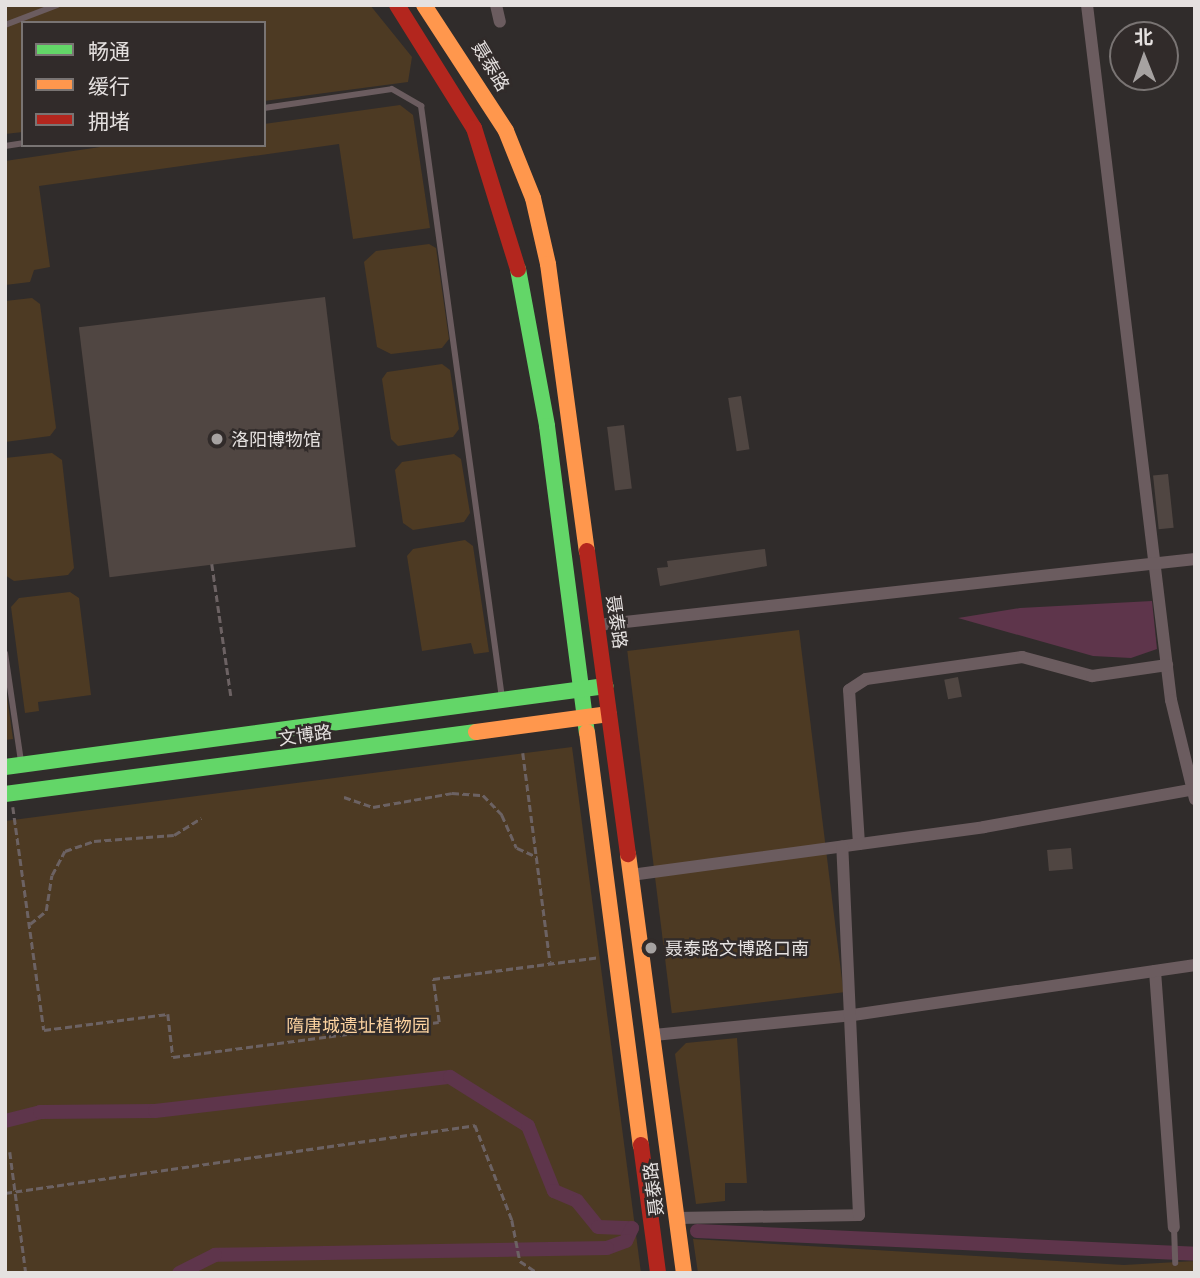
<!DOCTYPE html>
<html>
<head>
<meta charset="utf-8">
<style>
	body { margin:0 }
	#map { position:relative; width:1200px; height:1278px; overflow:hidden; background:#302c2b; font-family:"Golos Text","Noto Sans SC",sans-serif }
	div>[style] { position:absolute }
	.green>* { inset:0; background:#4d3a23; transform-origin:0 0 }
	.water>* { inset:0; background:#5e354b }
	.canal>* { height:14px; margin:-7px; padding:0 7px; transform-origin:7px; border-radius:7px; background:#5e354b }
	.building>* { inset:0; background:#504642; transform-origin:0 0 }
	.path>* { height:2.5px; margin-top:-1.25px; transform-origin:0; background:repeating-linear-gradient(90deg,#6c6263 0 7px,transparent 0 10.5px) }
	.lane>* { height:6px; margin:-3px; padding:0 3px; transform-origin:3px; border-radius:3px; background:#6b5c5f }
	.street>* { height:12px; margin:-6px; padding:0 6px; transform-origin:6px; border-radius:6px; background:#6b5c5f }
	.fast>* { height:16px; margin:-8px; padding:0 8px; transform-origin:8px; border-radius:8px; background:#63d668 }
	.slow>* { height:16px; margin:-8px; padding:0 8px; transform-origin:8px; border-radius:8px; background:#ff974d }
	.jam>* { height:16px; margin:-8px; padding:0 8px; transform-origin:8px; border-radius:8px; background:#b3261e }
	.dots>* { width:19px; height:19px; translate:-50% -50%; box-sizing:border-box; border:4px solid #312b2a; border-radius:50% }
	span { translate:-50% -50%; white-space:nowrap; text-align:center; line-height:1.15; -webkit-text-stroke:5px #312b2a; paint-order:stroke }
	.street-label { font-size:18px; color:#e5e1e0 }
	.poi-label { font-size:18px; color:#e5e1e0 }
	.left { translate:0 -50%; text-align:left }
	.park-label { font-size:18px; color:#fcd29f }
	.frame { position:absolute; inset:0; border:7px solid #e5e1e0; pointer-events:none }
	.legend { position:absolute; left:21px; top:21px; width:245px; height:126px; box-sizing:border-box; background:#312b2a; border:2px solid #797473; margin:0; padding:9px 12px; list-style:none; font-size:21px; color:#e5e1e0 }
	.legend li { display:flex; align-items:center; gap:14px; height:35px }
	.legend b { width:35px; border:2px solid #797473 }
	.north { position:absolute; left:1109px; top:21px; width:70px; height:70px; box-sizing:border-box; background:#312b2a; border:2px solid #797473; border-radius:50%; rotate:359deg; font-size:19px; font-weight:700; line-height:28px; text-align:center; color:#e5e1e0 }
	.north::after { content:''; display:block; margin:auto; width:24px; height:32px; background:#a6a2a1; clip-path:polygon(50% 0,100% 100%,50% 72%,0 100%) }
</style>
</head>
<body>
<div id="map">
	<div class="green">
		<i style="clip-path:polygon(5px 5px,370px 5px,412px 57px,408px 82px,264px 101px,264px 23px,23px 23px,23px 132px,5px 134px)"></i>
		<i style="clip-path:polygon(400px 105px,413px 115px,430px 228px,353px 239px,339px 144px,39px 186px,50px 267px,34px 270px,30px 282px,5px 285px,5px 161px,114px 145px,264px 145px,264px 124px)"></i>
		<i style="clip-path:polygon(429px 244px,436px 248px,449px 339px,442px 348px,391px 354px,377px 347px,364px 262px,376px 251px)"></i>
		<i style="clip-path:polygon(32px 298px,40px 304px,56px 428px,50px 436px,5px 442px,5px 301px)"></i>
		<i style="clip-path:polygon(442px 364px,450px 370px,459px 429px,453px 437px,398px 446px,391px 439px,382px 379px,387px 372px)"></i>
		<i style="clip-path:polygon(52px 453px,62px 460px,74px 568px,68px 575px,14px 581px,5px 575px,5px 458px)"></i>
		<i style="clip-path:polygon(454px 454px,461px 459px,470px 513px,464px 522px,413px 530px,403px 523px,395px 470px,402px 462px)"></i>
		<i style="clip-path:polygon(465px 540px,473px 546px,489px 652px,474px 654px,471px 643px,422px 651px,407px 556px,413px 549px)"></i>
		<i style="clip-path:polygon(70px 592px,79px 598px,91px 695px,38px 702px,39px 711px,25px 713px,11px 607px,19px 598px)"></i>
		<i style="left:799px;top:630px;width:365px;height:173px;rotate:83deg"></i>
		<i style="clip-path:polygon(5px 682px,13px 739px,5px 740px)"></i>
		<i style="clip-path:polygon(572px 747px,641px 1273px,5px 1273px,5px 821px)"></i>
		<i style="clip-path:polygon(737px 1038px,747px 1183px,725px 1183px,725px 1201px,696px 1204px,675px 1054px,686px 1043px)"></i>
		<i style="clip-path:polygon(693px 1239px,1124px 1265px,1195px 1261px,1195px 1273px,698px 1273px)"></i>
	</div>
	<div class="water">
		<i style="clip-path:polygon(1152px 601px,1157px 649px,1131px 658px,1093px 656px,958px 618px,1020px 608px)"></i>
	</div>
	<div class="canal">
		<i style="left:5px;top:1121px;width:36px;rotate:-14deg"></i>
		<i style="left:40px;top:1112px;width:115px;rotate:-0.5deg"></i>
		<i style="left:155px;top:1111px;width:297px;rotate:-6.6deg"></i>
		<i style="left:450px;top:1077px;width:92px;rotate:32.1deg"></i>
		<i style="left:528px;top:1126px;width:70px;rotate:68.2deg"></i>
		<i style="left:554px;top:1191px;width:25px;rotate:23deg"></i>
		<i style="left:577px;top:1201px;width:33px;rotate:51deg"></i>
		<i style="left:598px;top:1227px;width:34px;rotate:2deg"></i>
		<i style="left:632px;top:1228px;width:14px;rotate:115deg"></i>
		<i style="left:626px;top:1241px;width:20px;rotate:160deg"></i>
		<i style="left:607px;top:1248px;width:392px;rotate:179deg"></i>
		<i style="left:215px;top:1255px;width:40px;rotate:153.4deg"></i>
		<i style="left:697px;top:1231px;width:499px;rotate:2.6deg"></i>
	</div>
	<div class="building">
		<i style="left:325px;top:297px;width:252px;height:248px;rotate:83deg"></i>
		<i style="left:741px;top:396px;width:54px;height:13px;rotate:81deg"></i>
		<i style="left:624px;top:425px;width:64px;height:17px;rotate:83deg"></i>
		<i style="left:1168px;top:474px;width:54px;height:15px;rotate:84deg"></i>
		<i style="clip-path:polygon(765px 549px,767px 566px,660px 586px,657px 568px,668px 567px,667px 561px)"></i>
		<i style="left:958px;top:677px;width:20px;height:14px;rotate:79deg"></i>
		<i style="left:1071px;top:848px;width:21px;height:24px;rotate:85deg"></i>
	</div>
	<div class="path">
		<i style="left:212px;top:564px;width:133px;rotate:81.8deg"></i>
		<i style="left:523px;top:753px;width:211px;rotate:82.6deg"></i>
		<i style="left:344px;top:797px;width:31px;rotate:19deg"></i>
		<i style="left:373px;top:807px;width:80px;rotate:-10deg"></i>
		<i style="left:452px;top:793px;width:31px;rotate:4deg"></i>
		<i style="left:483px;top:795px;width:28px;rotate:46deg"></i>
		<i style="left:502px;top:815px;width:36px;rotate:66deg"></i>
		<i style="left:517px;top:848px;width:22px;rotate:24deg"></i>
		<i style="left:13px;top:807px;width:225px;rotate:82.1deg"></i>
		<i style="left:44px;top:1030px;width:125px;rotate:-7.4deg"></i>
		<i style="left:168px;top:1014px;width:43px;rotate:83.4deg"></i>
		<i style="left:173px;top:1057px;width:268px;rotate:-7.5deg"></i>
		<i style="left:439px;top:1022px;width:43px;rotate:-97.9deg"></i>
		<i style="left:433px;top:979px;width:167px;rotate:-7.5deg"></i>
		<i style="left:30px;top:924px;width:21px;rotate:-39deg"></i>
		<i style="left:46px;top:911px;width:36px;rotate:-81deg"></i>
		<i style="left:52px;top:875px;width:27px;rotate:-62deg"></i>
		<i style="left:65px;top:851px;width:31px;rotate:-19deg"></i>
		<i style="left:94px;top:841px;width:80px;rotate:-4.3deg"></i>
		<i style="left:174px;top:835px;width:32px;rotate:-32deg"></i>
		<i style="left:10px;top:1152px;width:122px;rotate:82.5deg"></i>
		<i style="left:5px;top:1193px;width:475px;rotate:-8.2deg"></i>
		<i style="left:475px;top:1125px;width:102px;rotate:68.7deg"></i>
		<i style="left:512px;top:1220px;width:42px;rotate:79deg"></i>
		<i style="left:520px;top:1261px;width:22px;rotate:34deg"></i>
	</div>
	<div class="lane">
		<i style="left:5px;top:25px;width:56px;rotate:-21deg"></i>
		<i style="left:264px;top:108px;width:129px;rotate:-8.4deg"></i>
		<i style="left:392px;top:89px;width:34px;rotate:30deg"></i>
		<i style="left:421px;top:106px;width:598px;rotate:82.21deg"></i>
		<i style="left:5px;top:146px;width:18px;rotate:-9deg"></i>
		<i style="left:5px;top:653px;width:110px;rotate:81.6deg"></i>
		<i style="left:1174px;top:1227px;width:36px;rotate:88deg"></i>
	</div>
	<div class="street">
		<i style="left:496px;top:5px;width:17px;rotate:77deg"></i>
		<i style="left:1087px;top:5px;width:700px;rotate:83.11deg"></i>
		<i style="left:1171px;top:700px;width:102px;rotate:76.4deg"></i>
		<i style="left:598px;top:625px;width:601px;rotate:-6.31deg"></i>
		<i style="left:859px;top:844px;width:154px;rotate:-93.7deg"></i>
		<i style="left:849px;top:690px;width:20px;rotate:-33deg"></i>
		<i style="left:866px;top:679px;width:158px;rotate:-8deg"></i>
		<i style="left:1022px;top:657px;width:73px;rotate:15.2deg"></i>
		<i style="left:1092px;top:676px;width:76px;rotate:-8.3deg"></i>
		<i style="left:631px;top:875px;width:356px;rotate:-7.7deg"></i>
		<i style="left:984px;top:827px;width:214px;rotate:-10.2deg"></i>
		<i style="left:1155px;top:971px;width:257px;rotate:85.8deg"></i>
		<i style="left:654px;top:1035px;width:200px;rotate:-5.7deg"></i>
		<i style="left:853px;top:1015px;width:346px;rotate:-8.3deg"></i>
		<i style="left:676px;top:1218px;width:183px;rotate:-0.9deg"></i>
		<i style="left:859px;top:1215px;width:369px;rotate:-92.6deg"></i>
	</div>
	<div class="fast">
		<i style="left:518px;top:269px;width:160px;rotate:79.5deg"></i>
		<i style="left:547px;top:426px;width:309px;rotate:82.6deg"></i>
		<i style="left:5px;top:767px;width:606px;rotate:-7.68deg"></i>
		<i style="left:5px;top:794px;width:475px;rotate:-7.5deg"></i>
	</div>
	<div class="slow">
		<i style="left:424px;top:5px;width:150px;rotate:56.9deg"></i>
		<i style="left:506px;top:131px;width:72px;rotate:68.1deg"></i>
		<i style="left:533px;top:198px;width:68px;rotate:77.2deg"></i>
		<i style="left:548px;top:264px;width:290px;rotate:82.3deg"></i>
		<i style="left:476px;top:732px;width:134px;rotate:-7.7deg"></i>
		<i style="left:587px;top:732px;width:417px;rotate:82.6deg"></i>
		<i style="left:628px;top:854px;width:423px;rotate:82.4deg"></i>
	</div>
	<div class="jam">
		<i style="left:397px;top:5px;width:145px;rotate:58deg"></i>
		<i style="left:474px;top:128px;width:148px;rotate:72.7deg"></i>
		<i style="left:587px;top:551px;width:306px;rotate:82.3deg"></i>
		<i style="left:641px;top:1145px;width:129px;rotate:82.4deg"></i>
	</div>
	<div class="dots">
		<i style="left:217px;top:439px;background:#a6a2a1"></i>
		<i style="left:651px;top:948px;background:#a6a2a1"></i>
	</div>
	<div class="street-label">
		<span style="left:491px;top:66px;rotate:59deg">聂泰路</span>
		<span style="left:617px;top:622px;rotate:82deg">聂泰路</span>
		<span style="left:305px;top:735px;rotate:-8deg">文博路</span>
		<span style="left:653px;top:1189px;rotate:-97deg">聂泰路</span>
	</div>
	<div class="poi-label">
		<span class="left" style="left:231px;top:439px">洛阳博物馆</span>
		<span class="left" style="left:665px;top:948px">聂泰路文博路口南</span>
	</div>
	<div class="park-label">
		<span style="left:358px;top:1025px">隋唐城遗址植物园</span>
	</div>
	<div class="frame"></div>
	<ul class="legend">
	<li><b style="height:9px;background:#63d668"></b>畅通</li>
	<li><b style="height:9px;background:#ff974d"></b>缓行</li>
	<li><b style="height:9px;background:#b3261e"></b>拥堵</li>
	</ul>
	<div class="north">北</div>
</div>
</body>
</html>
